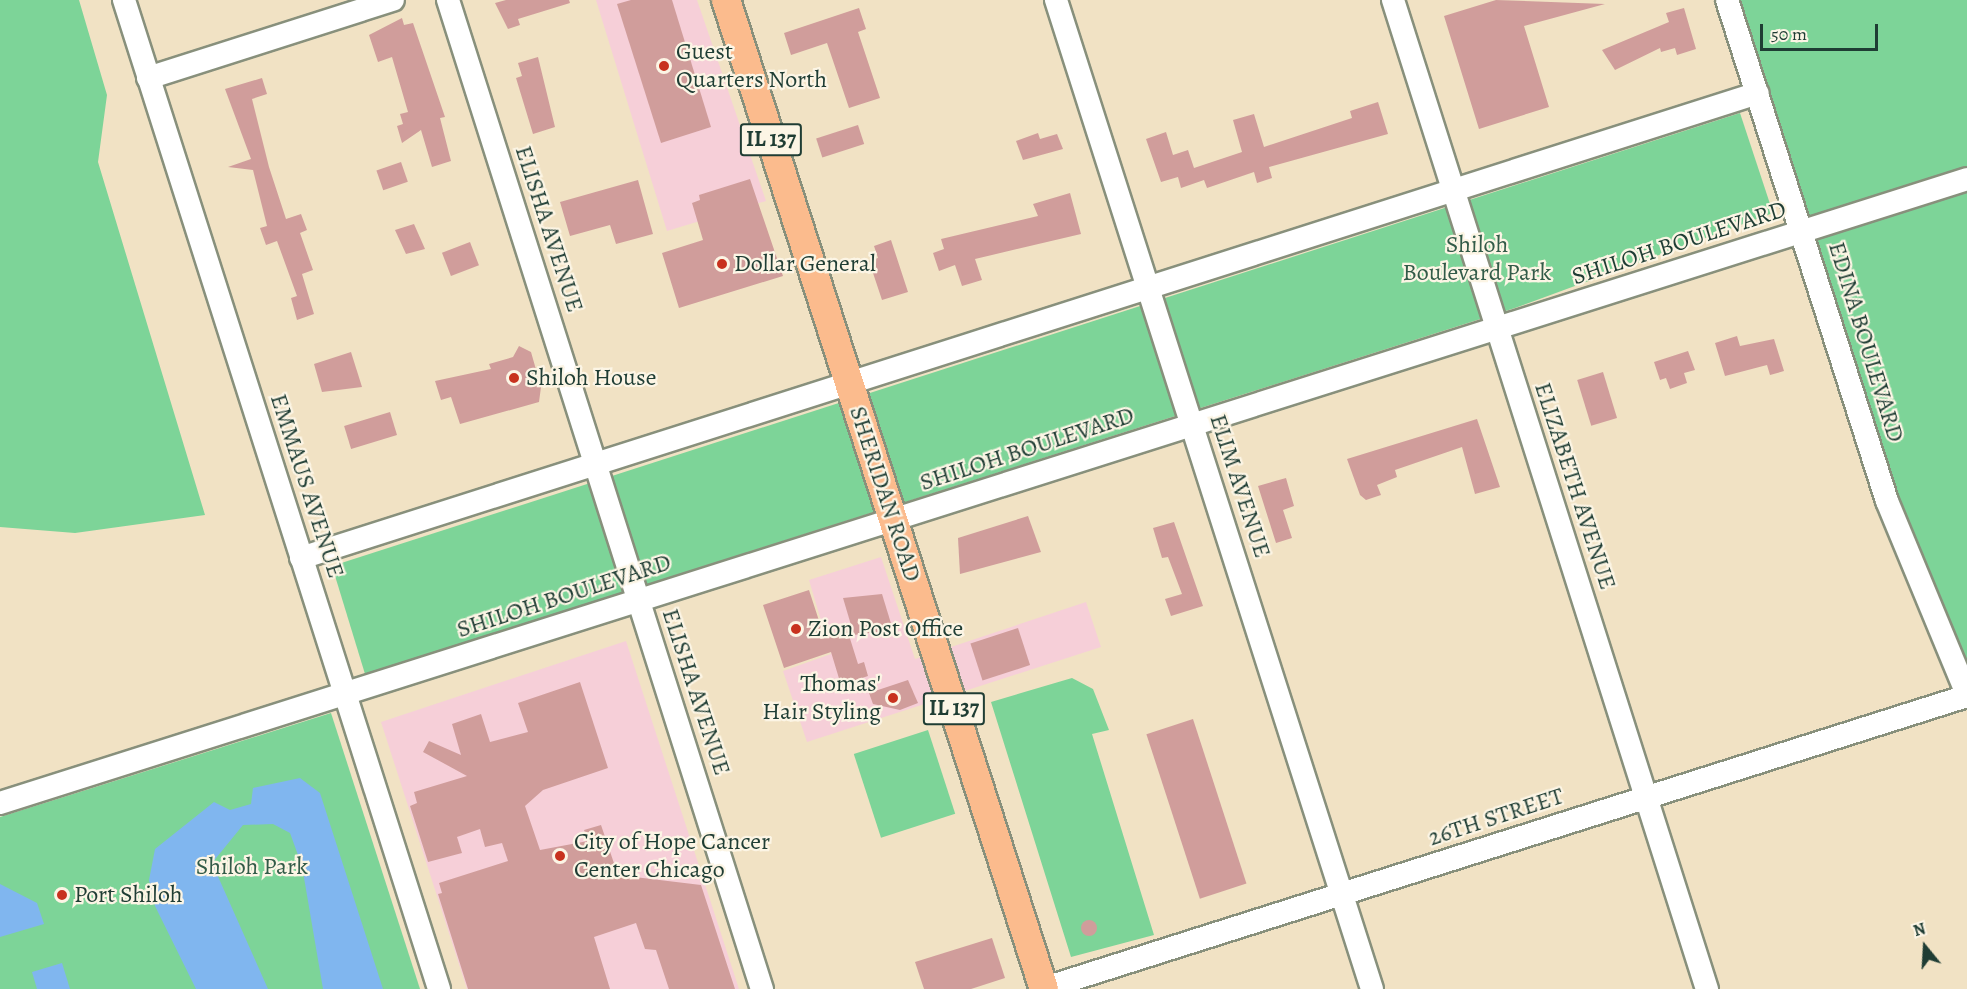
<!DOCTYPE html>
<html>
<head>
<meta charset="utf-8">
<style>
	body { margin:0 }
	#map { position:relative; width:1967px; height:989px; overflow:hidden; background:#f1e2c4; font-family:Alegreya,serif }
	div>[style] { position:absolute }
	.built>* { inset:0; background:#f6cfd8 }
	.green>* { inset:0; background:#7dd498; transform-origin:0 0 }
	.water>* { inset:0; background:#80b6ef }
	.building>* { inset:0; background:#d09d9b; transform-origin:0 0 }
	.round { border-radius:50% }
	.roads { filter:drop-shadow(2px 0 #88907c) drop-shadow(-2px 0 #88907c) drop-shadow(0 2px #88907c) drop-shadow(0 -2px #88907c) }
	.minor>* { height:22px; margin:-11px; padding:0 11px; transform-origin:11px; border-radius:11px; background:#fff }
	.major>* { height:28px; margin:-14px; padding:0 14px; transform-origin:14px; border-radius:14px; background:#fbbb8d }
	.dots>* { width:16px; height:16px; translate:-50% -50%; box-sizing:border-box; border:3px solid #fcf5e5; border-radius:50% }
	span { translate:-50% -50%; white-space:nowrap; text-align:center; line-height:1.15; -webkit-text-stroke:4.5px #fcf5e5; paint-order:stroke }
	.shield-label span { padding:2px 4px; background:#fcf5e5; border:2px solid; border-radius:4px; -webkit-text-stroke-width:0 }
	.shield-label { font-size:22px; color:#1f3d34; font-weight:700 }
	.poi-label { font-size:24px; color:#1f3d34 }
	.left { translate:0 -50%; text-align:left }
	.right { translate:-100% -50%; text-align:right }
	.street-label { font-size:24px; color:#1f3d34 }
	.park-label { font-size:24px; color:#325b48 }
	.north { position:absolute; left:1895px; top:917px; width:60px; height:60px; -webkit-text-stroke:4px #fcf5e5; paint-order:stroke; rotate:342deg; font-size:16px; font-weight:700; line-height:24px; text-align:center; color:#1f3d34 }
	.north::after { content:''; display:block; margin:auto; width:21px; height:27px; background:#1f3d34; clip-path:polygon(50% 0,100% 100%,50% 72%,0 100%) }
	.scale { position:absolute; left:1760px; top:24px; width:118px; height:27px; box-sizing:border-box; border:3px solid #1f3d34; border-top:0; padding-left:8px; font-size:18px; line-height:21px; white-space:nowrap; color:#1f3d34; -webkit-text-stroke:4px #fcf5e5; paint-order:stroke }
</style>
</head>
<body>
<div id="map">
	<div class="built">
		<i style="clip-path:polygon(596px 0,697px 0,766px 201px,667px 231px)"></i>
		<i style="clip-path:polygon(881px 557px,915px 659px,1086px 602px,1101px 647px,807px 742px,783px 671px,831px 654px,809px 580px)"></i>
		<i style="clip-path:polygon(626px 641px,739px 989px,467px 989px,381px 722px)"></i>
	</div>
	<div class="green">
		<i style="clip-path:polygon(0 0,79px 0,107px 95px,98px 162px,205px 515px,75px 533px,0 527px)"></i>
		<i style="clip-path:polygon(1727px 0,1967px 0,1967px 694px,1949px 656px)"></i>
		<i style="clip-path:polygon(1740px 113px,1773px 213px,1515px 308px,365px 674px,332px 566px)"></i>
		<i style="clip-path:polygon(1072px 678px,1093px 689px,1109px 730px,1092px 734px,1154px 935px,1071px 957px,991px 702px)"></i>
		<i style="clip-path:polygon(331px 713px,420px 989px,0 989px,0 817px)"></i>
		<i style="left:928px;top:730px;width:88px;height:78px;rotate:72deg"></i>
	</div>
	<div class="water">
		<i style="clip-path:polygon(300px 778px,320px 793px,383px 989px,323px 989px,302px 866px,290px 833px,273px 824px,243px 825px,212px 863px,268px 989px,196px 989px,155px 906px,149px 880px,155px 849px,214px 802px,230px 810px,251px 804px,253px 788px)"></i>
		<i style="clip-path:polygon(0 884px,37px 903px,44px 924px,0 937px)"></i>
		<i style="clip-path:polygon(62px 963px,70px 989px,37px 989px,32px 972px)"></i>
	</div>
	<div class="building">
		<i style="clip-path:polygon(506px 0,569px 0,570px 3px,518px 19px,520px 25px,508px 29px,495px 3px)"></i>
		<i style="clip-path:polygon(631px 0,672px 0,711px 127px,661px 143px,617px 4px)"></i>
		<i style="clip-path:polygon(1496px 0,1605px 4px,1524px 26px,1549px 107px,1479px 129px,1444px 16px)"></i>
		<i style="clip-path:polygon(859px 8px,866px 29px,858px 32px,880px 98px,849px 108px,827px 43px,791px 55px,784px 33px)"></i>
		<i style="clip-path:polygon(1684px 8px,1696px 49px,1677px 55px,1675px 48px,1661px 52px,1660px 48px,1615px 70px,1602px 50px,1669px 22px,1666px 13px)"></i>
		<i style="clip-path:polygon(402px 18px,404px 25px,413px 23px,445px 117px,440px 118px,451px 161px,432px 167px,421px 130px,402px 143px,397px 126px,403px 124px,400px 114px,408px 112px,392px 57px,378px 62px,369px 35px)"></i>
		<i style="clip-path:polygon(538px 57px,555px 127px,533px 134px,516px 78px,522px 76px,518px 63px)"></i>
		<i style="clip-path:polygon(262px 78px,267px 94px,252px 99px,269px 167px,286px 219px,301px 214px,307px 230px,300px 233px,313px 270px,302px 274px,314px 314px,297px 320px,291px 298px,297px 296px,277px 241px,266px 245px,260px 228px,267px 226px,253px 170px,228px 167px,251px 159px,225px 89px)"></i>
		<i style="clip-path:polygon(1378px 102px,1388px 134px,1269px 167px,1272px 178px,1257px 183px,1254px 172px,1207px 188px,1204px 180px,1181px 188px,1178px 177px,1161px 182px,1146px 139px,1166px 132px,1173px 155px,1188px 150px,1194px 168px,1242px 152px,1233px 120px,1254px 114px,1264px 147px,1352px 118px,1350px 111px)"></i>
		<i style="left:858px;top:125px;width:20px;height:44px;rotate:72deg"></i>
		<i style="clip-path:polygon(1038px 133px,1040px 139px,1057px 134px,1063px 149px,1023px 160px,1016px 141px)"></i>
		<i style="left:401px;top:162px;width:21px;height:26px;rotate:71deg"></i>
		<i style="clip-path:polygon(750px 179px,783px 276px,679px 308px,662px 253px,703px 240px,692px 203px,700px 200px,699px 195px)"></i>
		<i style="clip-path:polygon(638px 180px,653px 234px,616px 244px,610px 225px,570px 236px,560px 202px)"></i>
		<i style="clip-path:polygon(1070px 193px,1081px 234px,975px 259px,982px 280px,962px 286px,955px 265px,939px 271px,933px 253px,944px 249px,941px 239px,1038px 216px,1033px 204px)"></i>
		<i style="clip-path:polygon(414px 224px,425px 249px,406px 254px,395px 230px)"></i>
		<i style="clip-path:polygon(891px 240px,908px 292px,882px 300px,869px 261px,878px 258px,874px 246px)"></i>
		<i style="left:470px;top:242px;width:25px;height:30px;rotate:69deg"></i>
		<i style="clip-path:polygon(1737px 336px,1740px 346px,1774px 339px,1784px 371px,1770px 375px,1767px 365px,1725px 376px,1715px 343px)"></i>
		<i style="clip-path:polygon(519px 346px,531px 352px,541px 387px,539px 402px,460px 424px,451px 397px,441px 400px,435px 381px,491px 369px,489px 364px,513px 357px)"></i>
		<i style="clip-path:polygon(1688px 351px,1695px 370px,1684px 373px,1687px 383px,1670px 389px,1666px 378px,1660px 380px,1654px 362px)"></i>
		<i style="clip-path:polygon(351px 352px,362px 387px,322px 392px,314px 364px)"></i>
		<i style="left:1603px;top:372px;width:48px;height:27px;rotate:73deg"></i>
		<i style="left:390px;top:412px;width:24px;height:48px;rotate:73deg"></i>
		<i style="clip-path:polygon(1477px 419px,1500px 487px,1475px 494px,1462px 447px,1395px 470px,1397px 477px,1377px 485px,1381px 495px,1366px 500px,1360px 495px,1347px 459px)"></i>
		<i style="clip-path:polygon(1286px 478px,1294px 506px,1283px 510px,1292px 538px,1276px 543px,1258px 486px)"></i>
		<i style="clip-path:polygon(1028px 516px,1041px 552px,960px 574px,958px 538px)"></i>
		<i style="clip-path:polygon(1174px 522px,1203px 606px,1171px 616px,1165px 599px,1182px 594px,1168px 557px,1162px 558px,1153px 528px)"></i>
		<i style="clip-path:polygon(809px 590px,824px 636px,847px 629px,858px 664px,864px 662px,868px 676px,841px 685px,831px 652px,784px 668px,763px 605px)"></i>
		<i style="clip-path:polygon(882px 594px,893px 630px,854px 635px,843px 598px)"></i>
		<i style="left:1018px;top:628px;width:39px;height:50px;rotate:72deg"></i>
		<i style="clip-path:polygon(908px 680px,918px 703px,900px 710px,873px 704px,869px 693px)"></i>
		<i style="clip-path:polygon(580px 682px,608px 768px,543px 790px,525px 806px,540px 850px,588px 841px,584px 830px,601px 825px,618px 875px,701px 885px,735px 989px,669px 989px,656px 950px,645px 949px,636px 923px,594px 937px,610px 989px,468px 989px,438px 894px,442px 893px,439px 883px,508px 861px,502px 843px,485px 847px,480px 829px,457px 837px,462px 853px,428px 862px,410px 806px,417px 803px,414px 792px,467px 776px,423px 752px,429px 741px,461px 755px,452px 724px,481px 714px,490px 742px,528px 732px,518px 703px)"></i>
		<i style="left:1193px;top:719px;width:173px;height:49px;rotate:72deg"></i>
		<i class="round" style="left:1081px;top:920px;width:16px;height:16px"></i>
		<i style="clip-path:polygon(992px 938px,1005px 978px,971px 989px,924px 989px,915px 962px)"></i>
	</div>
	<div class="roads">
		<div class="minor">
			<i style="left:124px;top:0;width:1038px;rotate:72.33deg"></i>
			<i style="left:448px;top:0;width:1038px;rotate:72.39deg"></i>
			<i style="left:1056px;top:0;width:1038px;rotate:72.28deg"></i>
			<i style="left:1393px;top:0;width:1038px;rotate:72.39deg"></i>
			<i style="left:1727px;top:0;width:526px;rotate:72.29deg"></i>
			<i style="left:1887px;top:501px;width:209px;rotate:67.5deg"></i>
			<i style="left:148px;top:78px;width:257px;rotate:-17.7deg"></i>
			<i style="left:301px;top:558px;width:1529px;rotate:-17.7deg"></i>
			<i style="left:0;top:803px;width:2064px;rotate:-17.6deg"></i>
			<i style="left:1042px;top:989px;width:970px;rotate:-17.58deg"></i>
		</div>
		<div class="major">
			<i style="left:726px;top:0;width:1039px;rotate:72.18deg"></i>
		</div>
	</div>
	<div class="dots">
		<i style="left:664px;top:66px;background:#c8321e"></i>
		<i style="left:722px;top:264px;background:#c8321e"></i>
		<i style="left:514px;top:378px;background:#c8321e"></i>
		<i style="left:796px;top:629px;background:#c8321e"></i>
		<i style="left:893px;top:698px;background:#c8321e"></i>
		<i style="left:560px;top:856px;background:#c8321e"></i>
		<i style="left:62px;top:895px;background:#c8321e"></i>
	</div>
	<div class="shield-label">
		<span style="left:771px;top:140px">IL 137</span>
		<span style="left:954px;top:709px">IL 137</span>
	</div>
	<div class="poi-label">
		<span class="left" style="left:676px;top:66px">Guest<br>Quarters North</span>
		<span class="left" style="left:734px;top:264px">Dollar General</span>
		<span class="left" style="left:526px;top:378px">Shiloh House</span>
		<span class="left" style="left:808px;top:629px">Zion Post Office</span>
		<span class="right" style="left:881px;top:698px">Thomas'<br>Hair Styling</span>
		<span class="left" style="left:574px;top:856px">City of Hope Cancer<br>Center Chicago</span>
		<span class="left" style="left:74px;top:895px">Port Shiloh</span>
	</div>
	<div class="street-label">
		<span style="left:549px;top:229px;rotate:72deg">ELISHA AVENUE</span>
		<span style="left:1679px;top:243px;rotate:-18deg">SHILOH BOULEVARD</span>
		<span style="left:1866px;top:342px;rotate:73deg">EDINA BOULEVARD</span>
		<span style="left:1027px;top:449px;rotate:-18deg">SHILOH BOULEVARD</span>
		<span style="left:307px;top:486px;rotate:72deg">EMMAUS AVENUE</span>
		<span style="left:1240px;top:486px;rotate:72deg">ELIM AVENUE</span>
		<span style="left:1575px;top:486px;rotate:72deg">ELIZABETH AVENUE</span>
		<span style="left:885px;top:494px;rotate:72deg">SHERIDAN ROAD</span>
		<span style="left:564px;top:596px;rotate:-18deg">SHILOH BOULEVARD</span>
		<span style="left:696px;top:692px;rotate:72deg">ELISHA AVENUE</span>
		<span style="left:1496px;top:817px;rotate:-18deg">26TH STREET</span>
	</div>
	<div class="park-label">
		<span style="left:1477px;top:259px">Shiloh<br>Boulevard Park</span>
		<span style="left:252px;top:867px">Shiloh Park</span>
	</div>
	<div class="north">N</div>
	<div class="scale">50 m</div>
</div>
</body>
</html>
